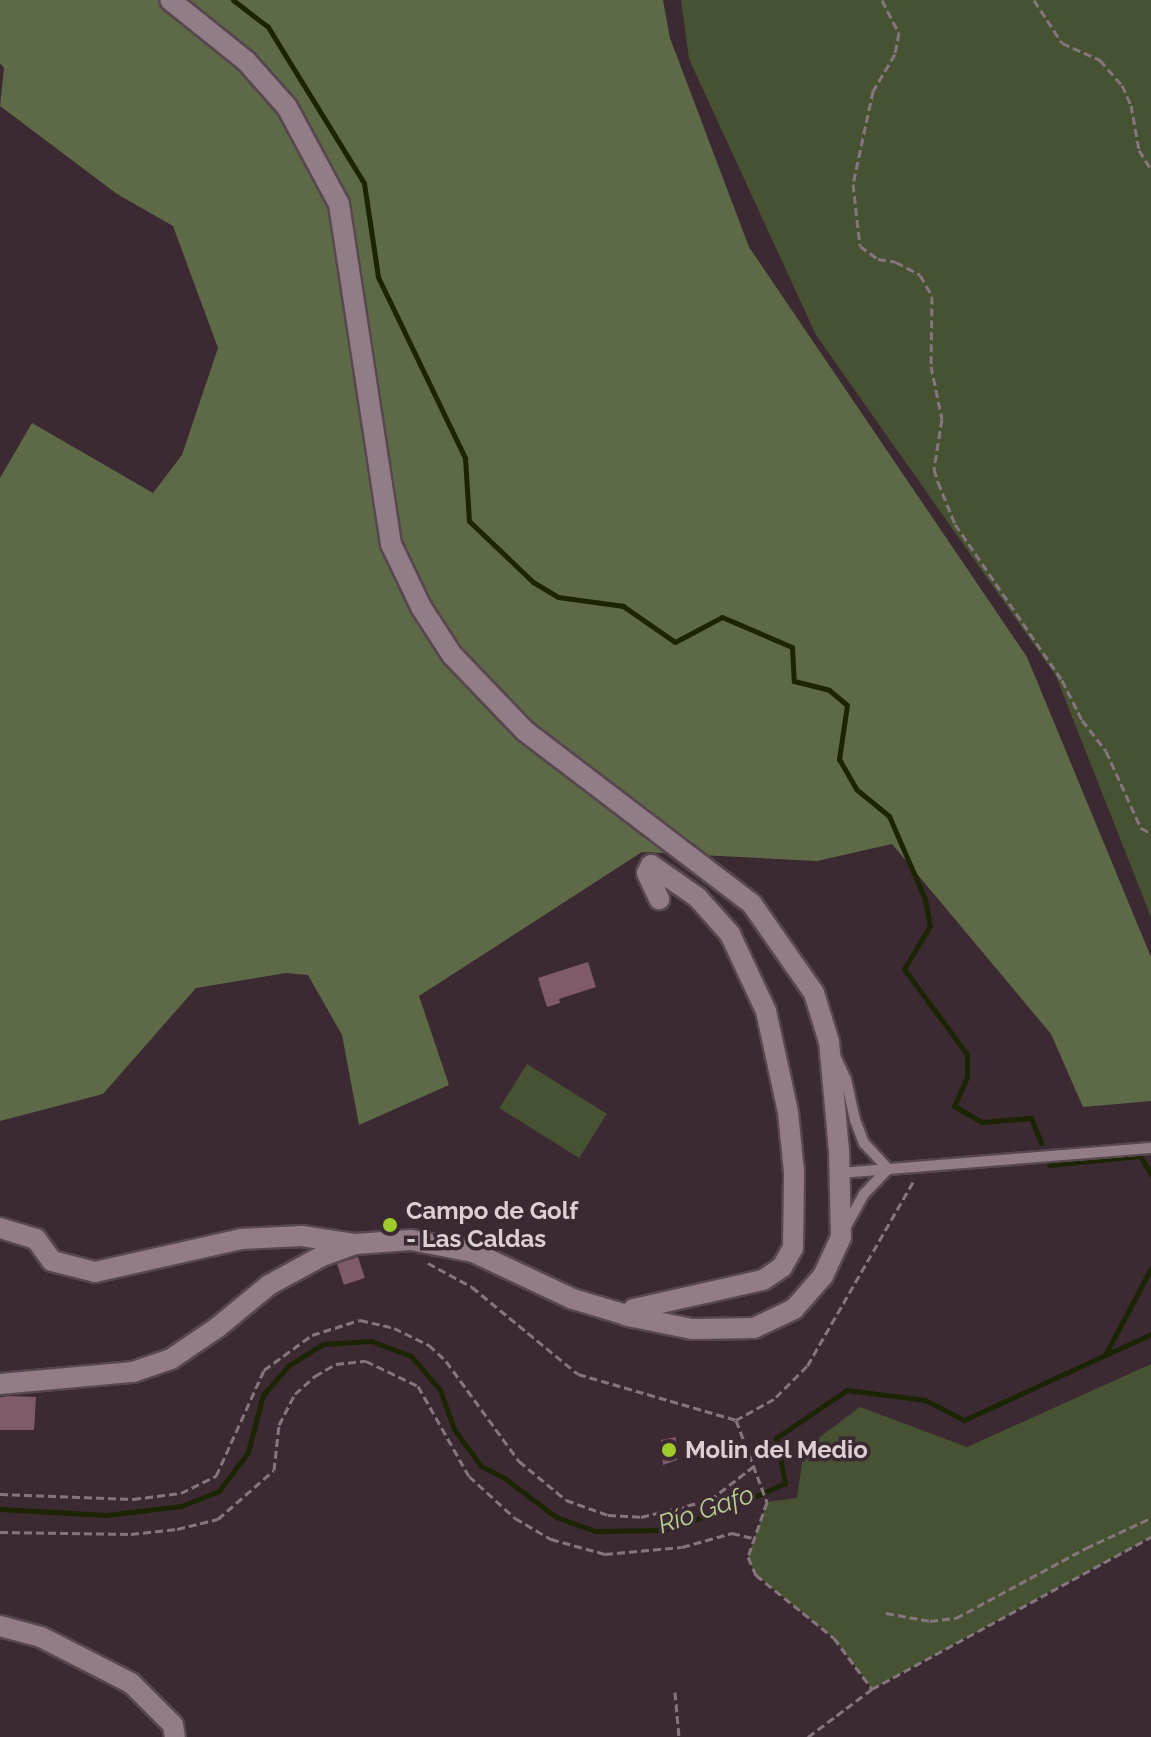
<!DOCTYPE html>
<html>
<head>
<meta charset="utf-8">
<style>
	body { margin:0 }
	#map { position:relative; width:1151px; height:1737px; overflow:hidden; background:#3c2a33; font-family:Raleway,sans-serif }
	div>[style] { position:absolute }
	.green>* { inset:0; background:#475232; transform-origin:0 0 }
	.forest>* { inset:0; background:#5d6947 }
	.stream>* { height:5px; margin:-2.5px; padding:0 2.5px; transform-origin:2.5px; border-radius:2.5px; background:#1b2504 }
	.building>* { inset:0; background:#7e5a6b; transform-origin:0 0 }
	.path>* { height:3px; margin-top:-1.5px; transform-origin:0; background:repeating-linear-gradient(90deg,#85767d 0 8px,transparent 0 12px) }
	.roads { filter:drop-shadow(2px 0 #57474e) drop-shadow(-2px 0 #57474e) drop-shadow(0 2px #57474e) drop-shadow(0 -2px #57474e) }
	.service>* { height:10px; margin:-5px; padding:0 5px; transform-origin:5px; border-radius:5px; background:#927c86 }
	.minor>* { height:20px; margin:-10px; padding:0 10px; transform-origin:10px; border-radius:10px; background:#927c86 }
	.tertiary>* { height:20px; margin:-10px; padding:0 10px; transform-origin:10px; border-radius:10px; background:#927c86 }
	.dots>* { width:22px; height:22px; translate:-50% -50%; box-sizing:border-box; border:4px solid #3c2a33; border-radius:50% }
	span { translate:-50% -50%; white-space:nowrap; text-align:center; line-height:1.15; -webkit-text-stroke:7px #3c2a33; paint-order:stroke }
	.poi-label { font-size:24px; color:#dcd0d5; font-weight:700 }
	.left { translate:0 -50%; text-align:left }
	.water-label { font-size:26px; color:#b8ce91; font-style:italic }
</style>
</head>
<body>
<div id="map">
	<div class="green">
		<i style="clip-path:polygon(681px 0,1151px 0,1151px 917px,1056px 676px,816px 335px,689px 59px)"></i>
		<i style="left:527px;top:1064px;width:94px;height:52px;rotate:32deg"></i>
		<i style="clip-path:polygon(1151px 1364px,1151px 1537px,872px 1689px,834px 1638px,756px 1575px,748px 1557px,767px 1502px,797px 1498px,804px 1449px,860px 1407px,967px 1447px)"></i>
	</div>
	<div class="forest">
		<i style="clip-path:polygon(0 0,663px 0,670px 38px,749px 247px,1027px 657px,1151px 957px,1151px 1101px,1083px 1107px,1051px 1034px,892px 844px,817px 861px,642px 852px,419px 996px,449px 1085px,359px 1125px,342px 1035px,308px 975px,286px 973px,196px 988px,103px 1094px,0 1121px,0 478px,32px 423px,153px 493px,182px 455px,218px 348px,173px 226px,117px 194px,0 106px,4px 68px,0 63px)"></i>
	</div>
	<div class="stream">
		<i style="left:233px;top:0;width:44px;rotate:37.6deg"></i>
		<i style="left:268px;top:27px;width:183px;rotate:58.4deg"></i>
		<i style="left:364px;top:183px;width:95px;rotate:81.5deg"></i>
		<i style="left:378px;top:277px;width:201px;rotate:64.3deg"></i>
		<i style="left:465px;top:458px;width:63px;rotate:86.4deg"></i>
		<i style="left:469px;top:521px;width:88px;rotate:43.6deg"></i>
		<i style="left:533px;top:582px;width:29px;rotate:31deg"></i>
		<i style="left:558px;top:597px;width:66px;rotate:7.9deg"></i>
		<i style="left:623px;top:606px;width:63px;rotate:34.7deg"></i>
		<i style="left:675px;top:642px;width:53px;rotate:-28deg"></i>
		<i style="left:722px;top:617px;width:76px;rotate:23.2deg"></i>
		<i style="left:792px;top:647px;width:34px;rotate:87deg"></i>
		<i style="left:794px;top:681px;width:36px;rotate:14deg"></i>
		<i style="left:829px;top:690px;width:23px;rotate:40deg"></i>
		<i style="left:847px;top:705px;width:55px;rotate:98.4deg"></i>
		<i style="left:839px;top:759px;width:34px;rotate:60deg"></i>
		<i style="left:856px;top:789px;width:43px;rotate:39.3deg"></i>
		<i style="left:889px;top:816px;width:90px;rotate:66.6deg"></i>
		<i style="left:925px;top:899px;width:27px;rotate:80deg"></i>
		<i style="left:930px;top:926px;width:50px;rotate:121.2deg"></i>
		<i style="left:904px;top:969px;width:106px;rotate:53.5deg"></i>
		<i style="left:967px;top:1054px;width:23px;rotate:90deg"></i>
		<i style="left:967px;top:1077px;width:32px;rotate:114deg"></i>
		<i style="left:954px;top:1106px;width:32px;rotate:30deg"></i>
		<i style="left:982px;top:1122px;width:49px;rotate:-4.7deg"></i>
		<i style="left:1031px;top:1118px;width:27px;rotate:68deg"></i>
		<i style="left:1049px;top:1165px;width:91px;rotate:-5.6deg"></i>
		<i style="left:1140px;top:1156px;width:21px;rotate:59deg"></i>
		<i style="left:1105px;top:1355px;width:98px;rotate:-62.1deg"></i>
		<i style="left:0;top:1509px;width:106px;rotate:3.2deg"></i>
		<i style="left:106px;top:1515px;width:76px;rotate:-6.8deg"></i>
		<i style="left:181px;top:1506px;width:41px;rotate:-21.5deg"></i>
		<i style="left:219px;top:1491px;width:49px;rotate:-53.4deg"></i>
		<i style="left:248px;top:1452px;width:59px;rotate:-75.3deg"></i>
		<i style="left:263px;top:1395px;width:38px;rotate:-49deg"></i>
		<i style="left:288px;top:1366px;width:41px;rotate:-32.2deg"></i>
		<i style="left:323px;top:1344px;width:48px;rotate:-3.6deg"></i>
		<i style="left:371px;top:1341px;width:43px;rotate:20.6deg"></i>
		<i style="left:411px;top:1356px;width:45px;rotate:49.5deg"></i>
		<i style="left:440px;top:1390px;width:41px;rotate:70.3deg"></i>
		<i style="left:454px;top:1429px;width:46px;rotate:53.9deg"></i>
		<i style="left:481px;top:1466px;width:25px;rotate:27deg"></i>
		<i style="left:503px;top:1477px;width:66px;rotate:37deg"></i>
		<i style="left:556px;top:1517px;width:41px;rotate:19.7deg"></i>
		<i style="left:595px;top:1531px;width:70px;rotate:-0.8deg"></i>
		<i style="left:665px;top:1530px;width:76px;rotate:-19.1deg"></i>
		<i style="left:737px;top:1505px;width:53px;rotate:-24.6deg"></i>
		<i style="left:785px;top:1483px;width:46px;rotate:-101.3deg"></i>
		<i style="left:776px;top:1438px;width:86px;rotate:-34.1deg"></i>
		<i style="left:847px;top:1390px;width:79px;rotate:7.3deg"></i>
		<i style="left:925px;top:1400px;width:44px;rotate:27.1deg"></i>
		<i style="left:964px;top:1420px;width:206px;rotate:-24.7deg"></i>
	</div>
	<div class="building">
		<i style="clip-path:polygon(588px 962px,596px 987px,559px 999px,560px 1003px,547px 1007px,538px 978px)"></i>
		<i style="left:358px;top:1257px;width:22px;height:22px;rotate:72deg"></i>
		<i style="clip-path:polygon(12px 1396px,36px 1397px,34px 1430px,0 1430px,0 1397px)"></i>
		<i style="clip-path:polygon(676px 1437px,677px 1460px,663px 1465px,661px 1440px)"></i>
	</div>
	<div class="path">
		<i style="left:882px;top:0;width:37px;rotate:63deg"></i>
		<i style="left:899px;top:33px;width:21px;rotate:101deg"></i>
		<i style="left:895px;top:54px;width:43px;rotate:120.7deg"></i>
		<i style="left:873px;top:91px;width:95px;rotate:102.1deg"></i>
		<i style="left:853px;top:184px;width:62px;rotate:83.6deg"></i>
		<i style="left:860px;top:246px;width:22px;rotate:36deg"></i>
		<i style="left:878px;top:259px;width:18px;rotate:9deg"></i>
		<i style="left:896px;top:262px;width:27px;rotate:28deg"></i>
		<i style="left:920px;top:275px;width:24px;rotate:60deg"></i>
		<i style="left:932px;top:296px;width:70px;rotate:90.8deg"></i>
		<i style="left:931px;top:366px;width:54px;rotate:78.3deg"></i>
		<i style="left:942px;top:419px;width:51px;rotate:99.1deg"></i>
		<i style="left:934px;top:469px;width:14px;rotate:73deg"></i>
		<i style="left:938px;top:482px;width:45px;rotate:68deg"></i>
		<i style="left:955px;top:524px;width:189px;rotate:55.6deg"></i>
		<i style="left:1062px;top:680px;width:45px;rotate:63.4deg"></i>
		<i style="left:1082px;top:720px;width:39px;rotate:52deg"></i>
		<i style="left:1106px;top:751px;width:85px;rotate:65.6deg"></i>
		<i style="left:1141px;top:828px;width:11px;rotate:27deg"></i>
		<i style="left:1034px;top:0;width:51px;rotate:56.9deg"></i>
		<i style="left:1062px;top:43px;width:42px;rotate:24.1deg"></i>
		<i style="left:1100px;top:60px;width:33px;rotate:49deg"></i>
		<i style="left:1122px;top:85px;width:22px;rotate:66deg"></i>
		<i style="left:1131px;top:105px;width:46px;rotate:79.9deg"></i>
		<i style="left:1139px;top:150px;width:22px;rotate:58deg"></i>
		<i style="left:913px;top:1182px;width:212px;rotate:119.9deg"></i>
		<i style="left:807px;top:1366px;width:47px;rotate:135deg"></i>
		<i style="left:774px;top:1399px;width:43px;rotate:151.1deg"></i>
		<i style="left:736px;top:1420px;width:88px;rotate:69.3deg"></i>
		<i style="left:767px;top:1502px;width:58px;rotate:109.1deg"></i>
		<i style="left:748px;top:1557px;width:20px;rotate:66deg"></i>
		<i style="left:756px;top:1575px;width:100px;rotate:38.9deg"></i>
		<i style="left:834px;top:1638px;width:64px;rotate:53.3deg"></i>
		<i style="left:872px;top:1689px;width:318px;rotate:-28.6deg"></i>
		<i style="left:428px;top:1263px;width:50px;rotate:28.6deg"></i>
		<i style="left:472px;top:1287px;width:137px;rotate:39.4deg"></i>
		<i style="left:578px;top:1374px;width:165px;rotate:16.2deg"></i>
		<i style="left:0;top:1494px;width:133px;rotate:2.2deg"></i>
		<i style="left:133px;top:1499px;width:48px;rotate:-7.1deg"></i>
		<i style="left:181px;top:1493px;width:39px;rotate:-26deg"></i>
		<i style="left:216px;top:1476px;width:116px;rotate:-65.6deg"></i>
		<i style="left:264px;top:1370px;width:59px;rotate:-36.1deg"></i>
		<i style="left:312px;top:1335px;width:50px;rotate:-17.4deg"></i>
		<i style="left:360px;top:1320px;width:35px;rotate:13deg"></i>
		<i style="left:394px;top:1328px;width:39px;rotate:26deg"></i>
		<i style="left:429px;top:1345px;width:23px;rotate:43deg"></i>
		<i style="left:446px;top:1361px;width:124px;rotate:53.9deg"></i>
		<i style="left:519px;top:1461px;width:61px;rotate:39.7deg"></i>
		<i style="left:566px;top:1500px;width:45px;rotate:19.7deg"></i>
		<i style="left:608px;top:1515px;width:33px;rotate:3deg"></i>
		<i style="left:641px;top:1517px;width:71px;rotate:-13.8deg"></i>
		<i style="left:710px;top:1500px;width:56px;rotate:-37.7deg"></i>
		<i style="left:0;top:1532px;width:131px;rotate:0.9deg"></i>
		<i style="left:131px;top:1534px;width:46px;rotate:-6.2deg"></i>
		<i style="left:177px;top:1529px;width:42px;rotate:-13.7deg"></i>
		<i style="left:218px;top:1519px;width:74px;rotate:-41.2deg"></i>
		<i style="left:274px;top:1470px;width:45px;rotate:-83.7deg"></i>
		<i style="left:279px;top:1425px;width:35px;rotate:-63deg"></i>
		<i style="left:295px;top:1394px;width:27px;rotate:-42deg"></i>
		<i style="left:315px;top:1376px;width:24px;rotate:-30deg"></i>
		<i style="left:336px;top:1364px;width:30px;rotate:-6deg"></i>
		<i style="left:366px;top:1361px;width:58px;rotate:25.7deg"></i>
		<i style="left:418px;top:1386px;width:103px;rotate:60.5deg"></i>
		<i style="left:469px;top:1476px;width:62px;rotate:42.4deg"></i>
		<i style="left:515px;top:1518px;width:42px;rotate:30.3deg"></i>
		<i style="left:551px;top:1539px;width:56px;rotate:15.5deg"></i>
		<i style="left:605px;top:1554px;width:77px;rotate:-5.2deg"></i>
		<i style="left:682px;top:1547px;width:52px;rotate:-15.6deg"></i>
		<i style="left:732px;top:1533px;width:21px;rotate:14deg"></i>
		<i style="left:886px;top:1613px;width:45px;rotate:10.3deg"></i>
		<i style="left:930px;top:1621px;width:26px;rotate:-7deg"></i>
		<i style="left:956px;top:1618px;width:148px;rotate:-28.3deg"></i>
		<i style="left:1086px;top:1548px;width:72px;rotate:-24.8deg"></i>
		<i style="left:675px;top:1692px;width:45px;rotate:84.9deg"></i>
		<i style="left:808px;top:1737px;width:80px;rotate:-36.9deg"></i>
	</div>
	<div class="roads">
		<div class="service">
			<i style="left:836px;top:1058px;width:23px;rotate:65deg"></i>
			<i style="left:846px;top:1079px;width:42px;rotate:77.6deg"></i>
			<i style="left:855px;top:1120px;width:25px;rotate:69deg"></i>
			<i style="left:864px;top:1143px;width:35px;rotate:47deg"></i>
			<i style="left:888px;top:1169px;width:35px;rotate:134deg"></i>
			<i style="left:864px;top:1194px;width:41px;rotate:119.1deg"></i>
			<i style="left:839px;top:1173px;width:313px;rotate:-4.6deg"></i>
		</div>
		<div class="minor">
			<i style="left:0;top:1228px;width:38px;rotate:17deg"></i>
			<i style="left:36px;top:1239px;width:27px;rotate:54deg"></i>
			<i style="left:52px;top:1261px;width:44px;rotate:14.3deg"></i>
			<i style="left:95px;top:1272px;width:150px;rotate:-12.7deg"></i>
			<i style="left:241px;top:1239px;width:61px;rotate:-2.8deg"></i>
			<i style="left:302px;top:1236px;width:54px;rotate:8.6deg"></i>
			<i style="left:627px;top:1316px;width:10px;rotate:-45deg"></i>
			<i style="left:634px;top:1309px;width:132px;rotate:-12.7deg"></i>
			<i style="left:763px;top:1280px;width:23px;rotate:-34deg"></i>
			<i style="left:782px;top:1267px;width:22px;rotate:-60deg"></i>
			<i style="left:793px;top:1248px;width:76px;rotate:-89.2deg"></i>
			<i style="left:794px;top:1172px;width:60px;rotate:-95.7deg"></i>
			<i style="left:788px;top:1112px;width:103px;rotate:-102.3deg"></i>
			<i style="left:766px;top:1011px;width:85px;rotate:-115.1deg"></i>
			<i style="left:730px;top:934px;width:50px;rotate:-131.7deg"></i>
			<i style="left:697px;top:897px;width:56px;rotate:-145.2deg"></i>
			<i style="left:651px;top:865px;width:9px;rotate:117deg"></i>
			<i style="left:647px;top:873px;width:29px;rotate:65deg"></i>
			<i style="left:0;top:1626px;width:42px;rotate:15deg"></i>
			<i style="left:41px;top:1637px;width:101px;rotate:27.1deg"></i>
			<i style="left:131px;top:1683px;width:59px;rotate:45deg"></i>
			<i style="left:173px;top:1725px;width:12px;rotate:81deg"></i>
		</div>
		<div class="tertiary">
			<i style="left:0;top:1384px;width:134px;rotate:-5.2deg"></i>
			<i style="left:133px;top:1372px;width:40px;rotate:-18.9deg"></i>
			<i style="left:171px;top:1359px;width:57px;rotate:-34.2deg"></i>
			<i style="left:218px;top:1327px;width:66px;rotate:-39.5deg"></i>
			<i style="left:269px;top:1285px;width:60px;rotate:-28.7deg"></i>
			<i style="left:322px;top:1256px;width:35px;rotate:-20deg"></i>
			<i style="left:355px;top:1244px;width:56px;rotate:-4.1deg"></i>
			<i style="left:411px;top:1240px;width:63px;rotate:11deg"></i>
			<i style="left:473px;top:1252px;width:110px;rotate:25.2deg"></i>
			<i style="left:573px;top:1299px;width:63px;rotate:16.7deg"></i>
			<i style="left:633px;top:1317px;width:60px;rotate:11.5deg"></i>
			<i style="left:692px;top:1329px;width:62px;rotate:-0.9deg"></i>
			<i style="left:754px;top:1328px;width:44px;rotate:-25.4deg"></i>
			<i style="left:794px;top:1309px;width:44px;rotate:-48.7deg"></i>
			<i style="left:823px;top:1276px;width:43px;rotate:-65.2deg"></i>
			<i style="left:841px;top:1237px;width:86px;rotate:-91.3deg"></i>
			<i style="left:839px;top:1151px;width:109px;rotate:-95.2deg"></i>
			<i style="left:829px;top:1042px;width:51px;rotate:-107deg"></i>
			<i style="left:814px;top:993px;width:108px;rotate:-124.9deg"></i>
			<i style="left:752px;top:904px;width:285px;rotate:-142.7deg"></i>
			<i style="left:525px;top:731px;width:105px;rotate:-133.8deg"></i>
			<i style="left:452px;top:655px;width:57px;rotate:-122.9deg"></i>
			<i style="left:421px;top:607px;width:70px;rotate:-115.5deg"></i>
			<i style="left:391px;top:544px;width:344px;rotate:-98.7deg"></i>
			<i style="left:339px;top:204px;width:110px;rotate:-118.2deg"></i>
			<i style="left:287px;top:107px;width:62px;rotate:-131.7deg"></i>
			<i style="left:246px;top:61px;width:97px;rotate:-141.2deg"></i>
		</div>
	</div>
	<div class="dots">
		<i style="left:390px;top:1225px;background:#9fca2c"></i>
		<i style="left:669px;top:1450px;background:#9fca2c"></i>
	</div>
	<div class="poi-label">
		<span class="left" style="left:406px;top:1225px">Campo de Golf<br>- Las Caldas</span>
		<span class="left" style="left:685px;top:1450px">Molin del Medio</span>
	</div>
	<div class="water-label">
		<span style="left:706px;top:1510px;rotate:-19deg">Río Gafo</span>
	</div>
</div>
</body>
</html>
